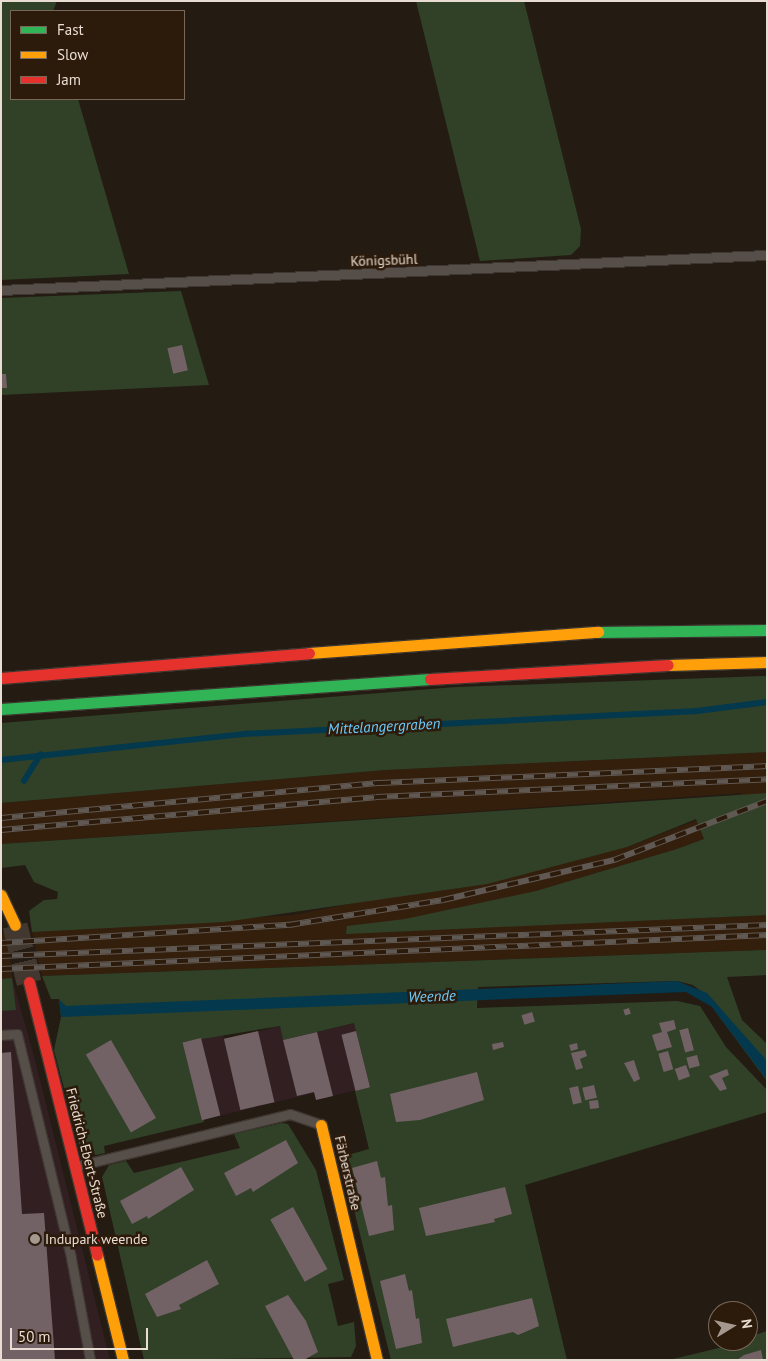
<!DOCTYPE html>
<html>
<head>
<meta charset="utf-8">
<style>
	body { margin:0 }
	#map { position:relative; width:768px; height:1361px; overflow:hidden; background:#241b13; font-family:"PT Sans",sans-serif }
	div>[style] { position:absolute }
	.built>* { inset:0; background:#341f0c }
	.industrial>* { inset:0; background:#311f22 }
	.green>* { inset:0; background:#304128 }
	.water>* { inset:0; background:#03384d }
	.stream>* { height:5.5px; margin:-2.75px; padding:0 2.75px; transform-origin:2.75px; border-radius:2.75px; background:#03384d }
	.building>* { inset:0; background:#736265; transform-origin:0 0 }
	.secondary-tunnel>* { height:25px; margin-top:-12.5px; transform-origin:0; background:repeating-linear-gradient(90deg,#423830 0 25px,transparent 0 37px) }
	.roads { filter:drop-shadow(1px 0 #3e3630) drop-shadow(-1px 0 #3e3630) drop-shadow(0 1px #3e3630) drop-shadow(0 -1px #3e3630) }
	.lane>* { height:9px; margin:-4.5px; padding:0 4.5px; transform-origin:4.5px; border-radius:4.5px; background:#564e48 }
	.fast>* { height:11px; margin:-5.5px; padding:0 5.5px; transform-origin:5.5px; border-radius:5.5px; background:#30b455 }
	.slow>* { height:11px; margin:-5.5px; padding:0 5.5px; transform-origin:5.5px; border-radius:5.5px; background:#ff9f0a }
	.jam>* { height:11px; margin:-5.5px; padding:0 5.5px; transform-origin:5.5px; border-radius:5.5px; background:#e5322d }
	.rail>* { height:5.5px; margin-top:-2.75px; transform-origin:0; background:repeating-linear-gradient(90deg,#2c1a0b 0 11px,#605953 0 22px); box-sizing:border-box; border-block:1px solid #605953 }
	.dots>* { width:14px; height:14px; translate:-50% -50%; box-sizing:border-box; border:2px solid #2c1a0b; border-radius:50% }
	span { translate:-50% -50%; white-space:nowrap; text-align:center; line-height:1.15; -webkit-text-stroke:5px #2c1a0b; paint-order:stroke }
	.street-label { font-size:14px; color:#e9dcd2 }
	.poi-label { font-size:14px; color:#e9dcd2 }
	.left { translate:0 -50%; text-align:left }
	.water-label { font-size:15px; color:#6bcdfe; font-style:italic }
	.frame { position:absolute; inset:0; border:2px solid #e9dcd2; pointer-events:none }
	.legend { position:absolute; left:10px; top:10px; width:175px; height:90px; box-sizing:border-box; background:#2c1a0b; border:1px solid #78685b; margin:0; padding:6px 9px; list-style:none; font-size:15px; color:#e9dcd2 }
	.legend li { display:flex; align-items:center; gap:10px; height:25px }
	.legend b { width:25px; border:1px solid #78685b }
	.north { position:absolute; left:708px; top:1301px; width:50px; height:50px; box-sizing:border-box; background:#2c1a0b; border:1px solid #78685b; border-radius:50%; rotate:81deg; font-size:14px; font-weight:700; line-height:20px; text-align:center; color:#e9dcd2 }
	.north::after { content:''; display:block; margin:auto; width:18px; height:22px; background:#a4988f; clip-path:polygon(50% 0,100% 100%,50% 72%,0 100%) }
	.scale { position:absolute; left:10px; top:1328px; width:138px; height:22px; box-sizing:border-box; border:2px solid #e9dcd2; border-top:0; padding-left:6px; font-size:15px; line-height:18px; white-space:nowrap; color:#e9dcd2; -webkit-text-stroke:4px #2c1a0b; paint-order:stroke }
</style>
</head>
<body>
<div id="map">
	<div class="built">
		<i style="clip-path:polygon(767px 752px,767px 816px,677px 849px,678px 919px,767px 915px,767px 950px,42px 976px,32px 932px,294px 915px,627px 847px,718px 812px,742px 793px,1px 844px,1px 803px,385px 770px)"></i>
		<i style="clip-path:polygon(1px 934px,8px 934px,12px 978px,1px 979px)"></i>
	</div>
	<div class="industrial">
		<i style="clip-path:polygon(12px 978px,34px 1056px,110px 1360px,1px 1360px,1px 979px)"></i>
		<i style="clip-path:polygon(354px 1023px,370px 1087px,316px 1100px,314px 1093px,202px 1120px,183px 1043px,222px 1033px,224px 1040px,280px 1026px,284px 1040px)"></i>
	</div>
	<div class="green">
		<i style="clip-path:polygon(1px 1px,57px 1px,53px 11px,11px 11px,11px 99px,78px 99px,129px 274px,1px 280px)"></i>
		<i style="clip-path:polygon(416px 1px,524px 1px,581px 229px,580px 246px,571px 255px,480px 261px)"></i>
		<i style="clip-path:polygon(181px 291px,209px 385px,1px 395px,1px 298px)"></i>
		<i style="clip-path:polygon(767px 676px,767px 752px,385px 770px,1px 803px,1px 723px,456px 687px)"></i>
		<i style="clip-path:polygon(767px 793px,767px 915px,346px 934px,347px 926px,405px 919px,536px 891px,677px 849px,704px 839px,696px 819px,627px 847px,487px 884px,224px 922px,32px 932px,29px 911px,44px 900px,57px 899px,58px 892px,34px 882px,25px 865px,1px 868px,1px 844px)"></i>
		<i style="clip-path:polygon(767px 950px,767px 975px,727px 977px,742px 1020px,767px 1044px,767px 1081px,712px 1007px,715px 1002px,693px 985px,677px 981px,478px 987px,477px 1008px,677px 1001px,700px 1006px,726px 1047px,767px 1090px,767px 1112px,525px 1185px,567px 1360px,391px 1360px,341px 1157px,369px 1149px,355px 1091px,370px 1087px,354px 1023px,283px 1040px,280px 1026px,184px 1042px,204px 1122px,104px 1146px,105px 1153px,96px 1155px,79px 1145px,54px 1050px,61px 1017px,59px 999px,51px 999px,42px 976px)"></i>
		<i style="clip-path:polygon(12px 978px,16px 1010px,1px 1011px,1px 979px)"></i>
		<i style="clip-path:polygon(282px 1123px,288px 1124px,316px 1170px,344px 1280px,328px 1284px,338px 1326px,354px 1322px,356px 1346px,351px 1357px,144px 1360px,102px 1177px,109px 1165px,126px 1161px,134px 1173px,240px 1148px,234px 1134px)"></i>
		<i style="clip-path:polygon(767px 1331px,767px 1360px,669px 1360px,748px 1341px,748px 1337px)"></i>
	</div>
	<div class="water">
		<i style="clip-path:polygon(677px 981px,707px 993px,767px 1061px,767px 1080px,712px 1007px,686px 992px,61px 1017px,59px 999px,66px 1006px)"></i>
	</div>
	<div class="stream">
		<i style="left:1px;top:760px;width:243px;rotate:-6.1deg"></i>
		<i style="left:243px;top:734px;width:455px;rotate:-2.9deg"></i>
		<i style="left:697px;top:711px;width:71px;rotate:-7.3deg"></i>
		<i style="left:24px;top:781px;width:31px;rotate:-58deg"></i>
	</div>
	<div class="building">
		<i style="left:182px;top:345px;width:26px;height:15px;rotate:77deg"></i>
		<i style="clip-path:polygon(1px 374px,6px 374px,7px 388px,1px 388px)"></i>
		<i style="left:629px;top:1008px;width:6px;height:6px;rotate:72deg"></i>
		<i style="left:532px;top:1012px;width:10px;height:11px;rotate:73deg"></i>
		<i style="clip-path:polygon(674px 1020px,676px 1029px,667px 1032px,672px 1047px,657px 1051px,652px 1035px,662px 1032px,659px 1023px)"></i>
		<i style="left:688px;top:1028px;width:23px;height:9px;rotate:75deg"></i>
		<i style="left:258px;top:1031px;width:73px;height:35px;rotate:77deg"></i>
		<i style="left:356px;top:1031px;width:58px;height:15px;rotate:76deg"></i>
		<i style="clip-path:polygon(317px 1032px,333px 1096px,316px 1100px,314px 1092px,297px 1096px,283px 1040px)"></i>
		<i style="left:201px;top:1038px;width:80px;height:19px;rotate:76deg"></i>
		<i style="left:111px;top:1040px;width:90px;height:29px;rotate:60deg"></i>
		<i style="clip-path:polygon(503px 1042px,504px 1047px,493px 1050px,492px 1044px)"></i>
		<i style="clip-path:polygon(577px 1043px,578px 1049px,571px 1051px,569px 1045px)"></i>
		<i style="clip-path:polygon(585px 1050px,587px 1056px,580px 1059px,583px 1068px,576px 1070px,571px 1053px)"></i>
		<i style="left:668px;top:1051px;width:19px;height:10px;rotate:74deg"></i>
		<i style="clip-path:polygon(11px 1052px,22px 1214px,44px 1213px,55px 1360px,1px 1360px,1px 1053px)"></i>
		<i style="left:697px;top:1055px;width:11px;height:11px;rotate:75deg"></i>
		<i style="clip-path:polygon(634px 1060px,640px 1079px,634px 1082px,624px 1063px)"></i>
		<i style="left:686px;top:1065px;width:12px;height:12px;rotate:70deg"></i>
		<i style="clip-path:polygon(727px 1069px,729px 1075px,722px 1078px,727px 1089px,720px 1091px,709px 1076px)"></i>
		<i style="clip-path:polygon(477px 1072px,484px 1100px,420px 1120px,396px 1122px,390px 1094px)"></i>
		<i style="left:594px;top:1085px;width:13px;height:12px;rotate:77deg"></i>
		<i style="left:578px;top:1086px;width:17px;height:9px;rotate:77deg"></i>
		<i style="left:598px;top:1100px;width:8px;height:9px;rotate:83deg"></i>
		<i style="clip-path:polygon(286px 1140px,298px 1163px,253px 1192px,251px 1188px,236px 1196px,224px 1173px)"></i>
		<i style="clip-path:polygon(377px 1161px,381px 1178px,385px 1177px,388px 1206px,392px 1205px,394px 1230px,369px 1236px,352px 1168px)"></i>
		<i style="clip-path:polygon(181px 1167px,194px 1190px,148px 1219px,147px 1216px,132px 1224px,120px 1201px)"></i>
		<i style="clip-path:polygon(505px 1187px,512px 1214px,494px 1219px,495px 1222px,426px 1236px,419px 1208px)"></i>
		<i style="left:293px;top:1207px;width:71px;height:26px;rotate:61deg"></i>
		<i style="clip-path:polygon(207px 1260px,219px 1284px,179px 1305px,181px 1309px,157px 1317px,145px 1294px)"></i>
		<i style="clip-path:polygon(405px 1274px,409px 1291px,412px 1290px,416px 1319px,419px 1318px,422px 1343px,396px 1349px,380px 1281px)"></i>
		<i style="clip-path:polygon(288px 1295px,306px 1321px,318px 1352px,304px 1360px,294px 1360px,265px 1306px)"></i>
		<i style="clip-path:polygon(532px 1298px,539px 1326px,518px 1335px,513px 1332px,453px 1347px,446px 1319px)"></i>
		<i style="clip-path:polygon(761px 1350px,763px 1360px,737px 1360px,744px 1355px)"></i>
	</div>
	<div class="secondary-tunnel">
		<i style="left:15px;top:925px;width:59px;rotate:76.2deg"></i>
	</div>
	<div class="roads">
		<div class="lane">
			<i style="left:1px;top:290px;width:767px;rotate:-2.62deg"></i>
			<i style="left:1px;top:1035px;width:16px;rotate:-4deg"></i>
			<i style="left:17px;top:1034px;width:230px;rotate:76.4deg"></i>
			<i style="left:71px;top:1258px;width:104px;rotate:79.4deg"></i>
			<i style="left:77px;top:1166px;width:219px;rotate:-13.7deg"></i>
			<i style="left:290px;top:1114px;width:31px;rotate:19deg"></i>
		</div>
		<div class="fast">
			<i style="left:598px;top:632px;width:169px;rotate:-0.7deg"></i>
			<i style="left:1px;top:709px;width:430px;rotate:-4deg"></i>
		</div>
		<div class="slow">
			<i style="left:309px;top:653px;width:290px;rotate:-4.2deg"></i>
			<i style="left:668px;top:665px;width:99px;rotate:-1.7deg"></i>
			<i style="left:1px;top:895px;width:33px;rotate:65deg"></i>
			<i style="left:321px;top:1125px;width:242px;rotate:76.6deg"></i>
			<i style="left:97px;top:1255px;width:108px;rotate:76.1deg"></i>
		</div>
		<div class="jam">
			<i style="left:1px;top:678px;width:309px;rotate:-4.6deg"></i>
			<i style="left:430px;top:679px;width:238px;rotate:-3.4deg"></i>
			<i style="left:29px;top:982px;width:281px;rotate:76deg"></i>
		</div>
	</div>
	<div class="rail">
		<i style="left:1px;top:818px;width:381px;rotate:-5.3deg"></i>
		<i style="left:380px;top:783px;width:387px;rotate:-2.5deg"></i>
		<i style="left:1px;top:830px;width:376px;rotate:-5deg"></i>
		<i style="left:376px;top:797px;width:391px;rotate:-2.6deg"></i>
		<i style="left:1px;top:943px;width:289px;rotate:-3.6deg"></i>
		<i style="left:289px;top:925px;width:156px;rotate:-9.2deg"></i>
		<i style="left:443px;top:900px;width:176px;rotate:-13.2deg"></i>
		<i style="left:614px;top:860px;width:164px;rotate:-21.1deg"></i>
		<i style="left:1px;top:956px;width:767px;rotate:-2.32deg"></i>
		<i style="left:1px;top:969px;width:767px;rotate:-2.54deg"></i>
	</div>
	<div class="dots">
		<i style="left:35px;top:1239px;background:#a4988f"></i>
	</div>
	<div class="street-label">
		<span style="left:384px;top:260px;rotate:-2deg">Königsbühl</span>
		<span style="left:87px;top:1153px;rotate:76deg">Friedrich-Ebert-Straße</span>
		<span style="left:348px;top:1173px;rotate:77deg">Färberstraße</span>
	</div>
	<div class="poi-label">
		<span class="left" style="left:45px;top:1239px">Indupark weende</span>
	</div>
	<div class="water-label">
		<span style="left:384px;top:726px;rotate:-3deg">Mittelangergraben</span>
		<span style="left:432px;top:996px;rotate:-2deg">Weende</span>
	</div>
	<div class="frame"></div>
	<ul class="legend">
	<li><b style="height:6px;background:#30b455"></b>Fast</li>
	<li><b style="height:6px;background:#ff9f0a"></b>Slow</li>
	<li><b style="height:6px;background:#e5322d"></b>Jam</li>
	</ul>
	<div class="north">N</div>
	<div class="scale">50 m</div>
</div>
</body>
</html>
